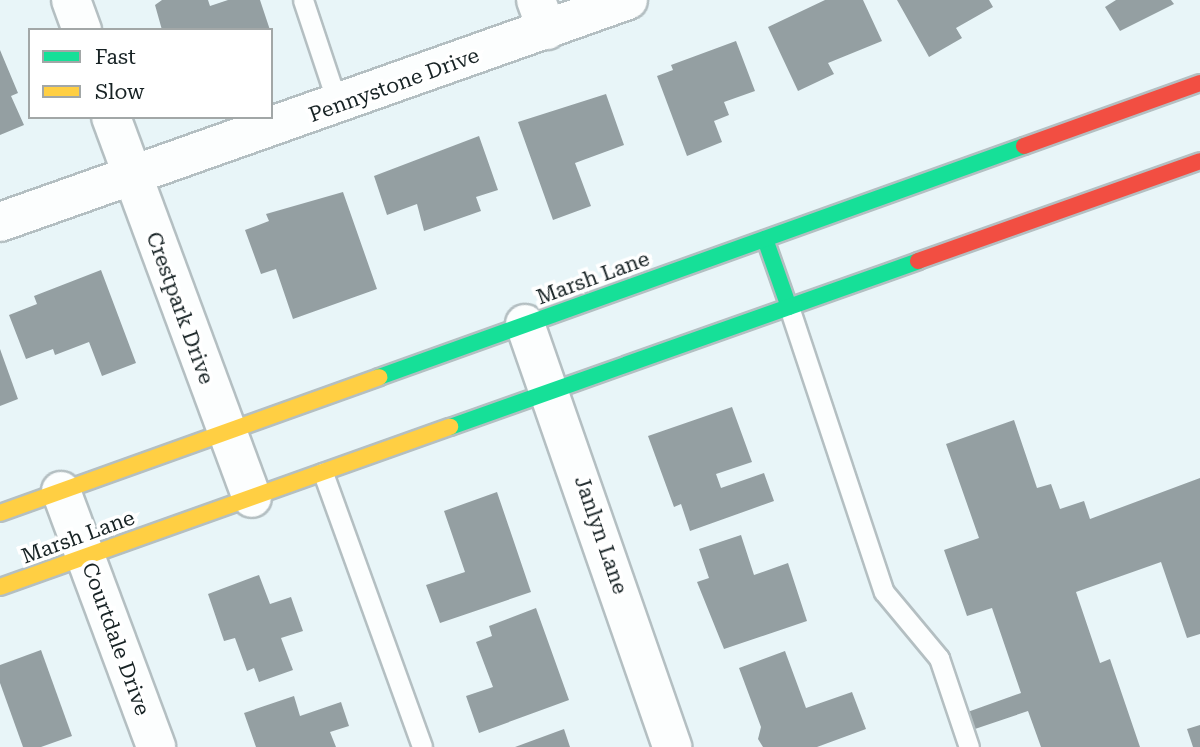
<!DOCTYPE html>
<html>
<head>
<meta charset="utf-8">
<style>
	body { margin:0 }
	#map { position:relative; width:1200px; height:747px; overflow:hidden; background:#e8f5f8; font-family:"Roboto Serif",serif }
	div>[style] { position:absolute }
	.building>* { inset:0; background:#949fa2 }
	.roads { filter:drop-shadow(2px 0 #b4bfc2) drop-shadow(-2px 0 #b4bfc2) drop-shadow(0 2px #b4bfc2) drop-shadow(0 -2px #b4bfc2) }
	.lane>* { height:19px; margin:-9.5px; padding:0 9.5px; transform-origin:9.5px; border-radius:9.5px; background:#fcfefe }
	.street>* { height:38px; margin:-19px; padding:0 19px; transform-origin:19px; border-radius:19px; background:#fcfefe }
	.fast>* { height:16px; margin:-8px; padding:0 8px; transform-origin:8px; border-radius:8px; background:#16e098 }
	.slow>* { height:16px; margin:-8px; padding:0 8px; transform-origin:8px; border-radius:8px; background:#ffcf43 }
	.jam>* { height:16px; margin:-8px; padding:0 8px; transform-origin:8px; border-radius:8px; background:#f24e42 }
	span { translate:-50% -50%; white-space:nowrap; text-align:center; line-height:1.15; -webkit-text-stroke:7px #fff; paint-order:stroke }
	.street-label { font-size:21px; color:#172224 }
	.legend { position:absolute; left:28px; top:28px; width:245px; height:91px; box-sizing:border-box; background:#fff; border:2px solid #a2a7a7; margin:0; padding:9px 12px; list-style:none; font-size:21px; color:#172224 }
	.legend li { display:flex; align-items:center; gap:14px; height:35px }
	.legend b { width:35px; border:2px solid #a2a7a7 }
</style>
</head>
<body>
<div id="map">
	<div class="building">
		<i style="clip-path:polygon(162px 0,208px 0,210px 6px,228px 0,260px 0,270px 30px,162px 30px,155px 5px)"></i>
		<i style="clip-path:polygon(825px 0,863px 0,882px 41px,828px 63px,834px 74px,798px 91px,768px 27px)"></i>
		<i style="clip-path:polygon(897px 0,989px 0,993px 7px,956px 28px,962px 38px,929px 57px)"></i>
		<i style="clip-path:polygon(1116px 0,1171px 0,1174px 4px,1120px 31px,1105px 7px)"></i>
		<i style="clip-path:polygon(736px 41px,755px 91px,724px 102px,729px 115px,714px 121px,722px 142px,687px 156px,657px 76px,673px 70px,671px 65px)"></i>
		<i style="clip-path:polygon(0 50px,18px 93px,11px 96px,24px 125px,0 135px)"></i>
		<i style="clip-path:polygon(606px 94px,624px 145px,575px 163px,591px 206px,553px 220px,518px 122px)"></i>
		<i style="clip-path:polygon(479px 136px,498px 190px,476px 197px,481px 211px,424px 231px,417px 204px,387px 215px,374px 176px)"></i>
		<i style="clip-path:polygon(343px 192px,377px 289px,293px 319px,276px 269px,261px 274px,245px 230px,269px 221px,266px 214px)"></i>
		<i style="clip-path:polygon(101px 270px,136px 363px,102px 376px,89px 342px,55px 355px,53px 349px,26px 359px,9px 315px,37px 304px,34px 296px)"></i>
		<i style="clip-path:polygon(0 349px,18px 399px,0 406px)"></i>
		<i style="clip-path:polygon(732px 407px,752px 462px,716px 474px,721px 488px,764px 473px,774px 501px,690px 531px,681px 504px,674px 507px,648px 436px)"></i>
		<i style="clip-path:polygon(1014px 420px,1037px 488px,1051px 484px,1060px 509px,1084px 501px,1090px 519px,1200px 478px,1200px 634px,1187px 638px,1161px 562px,1076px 592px,1100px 663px,1110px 659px,1140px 747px,1041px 747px,1028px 711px,969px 731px,962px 714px,1021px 693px,992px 608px,967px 616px,944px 550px,979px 538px,946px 444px)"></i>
		<i style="clip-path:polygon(497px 492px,531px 592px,440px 623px,426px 585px,465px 572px,444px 511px)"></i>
		<i style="clip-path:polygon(741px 535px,754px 575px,788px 563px,807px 621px,724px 649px,697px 582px,709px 578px,699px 549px)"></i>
		<i style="clip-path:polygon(259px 575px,270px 604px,291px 597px,303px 631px,281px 638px,293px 670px,259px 682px,254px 668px,247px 671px,235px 638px,224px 641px,208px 594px)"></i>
		<i style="clip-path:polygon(536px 608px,569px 700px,479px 733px,466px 696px,493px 687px,476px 642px,492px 636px,489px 626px)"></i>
		<i style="clip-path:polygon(41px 650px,72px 736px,41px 747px,23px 747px,0 683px,0 665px)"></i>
		<i style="clip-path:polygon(785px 651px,806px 708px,852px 692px,866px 729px,817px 747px,763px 747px,758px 739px,761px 727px,739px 668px)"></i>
		<i style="clip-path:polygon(294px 696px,300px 716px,341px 702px,349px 726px,330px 732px,336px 747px,256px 747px,244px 713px)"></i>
		<i style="clip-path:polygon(1200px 725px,1200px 747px,1193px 747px,1187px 729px)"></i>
		<i style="clip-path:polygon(564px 729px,570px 747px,515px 747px)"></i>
	</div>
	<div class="roads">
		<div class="lane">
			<i style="left:303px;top:0;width:111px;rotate:71.6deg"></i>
			<i style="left:789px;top:307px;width:300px;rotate:71.6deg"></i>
			<i style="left:884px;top:592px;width:86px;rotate:50.2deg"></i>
			<i style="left:939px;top:658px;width:94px;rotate:71.4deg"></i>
			<i style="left:323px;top:473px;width:291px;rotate:70.1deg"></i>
		</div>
		<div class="street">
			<i style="left:71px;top:0;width:32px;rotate:70deg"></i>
			<i style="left:536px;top:0;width:32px;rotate:70deg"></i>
			<i style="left:111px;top:117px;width:406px;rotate:69.7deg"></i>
			<i style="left:0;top:222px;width:666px;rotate:-19.47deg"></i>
			<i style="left:525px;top:324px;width:448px;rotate:70.8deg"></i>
			<i style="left:61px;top:491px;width:273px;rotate:69.6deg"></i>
		</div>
		<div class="fast">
			<i style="left:765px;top:239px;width:72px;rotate:70.6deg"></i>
			<i style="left:379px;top:377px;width:685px;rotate:-19.7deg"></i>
			<i style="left:450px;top:427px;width:497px;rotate:-19.5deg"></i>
		</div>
		<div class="slow">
			<i style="left:0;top:513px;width:403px;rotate:-19.7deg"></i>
			<i style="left:0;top:587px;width:478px;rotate:-19.6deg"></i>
		</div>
		<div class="jam">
			<i style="left:1024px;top:146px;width:187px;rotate:-19.7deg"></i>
			<i style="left:918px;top:261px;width:299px;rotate:-19.5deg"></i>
		</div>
	</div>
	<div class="street-label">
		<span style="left:394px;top:85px;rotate:-20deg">Pennystone Drive</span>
		<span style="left:593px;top:278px;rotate:-20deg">Marsh Lane</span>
		<span style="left:180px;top:308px;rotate:70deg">Crestpark Drive</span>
		<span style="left:601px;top:535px;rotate:71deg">Janlyn Lane</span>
		<span style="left:78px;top:537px;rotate:-20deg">Marsh Lane</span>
		<span style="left:116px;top:639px;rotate:70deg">Courtdale Drive</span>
	</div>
	<ul class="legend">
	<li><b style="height:9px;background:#16e098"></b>Fast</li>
	<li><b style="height:9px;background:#ffcf43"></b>Slow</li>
	</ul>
</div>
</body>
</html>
